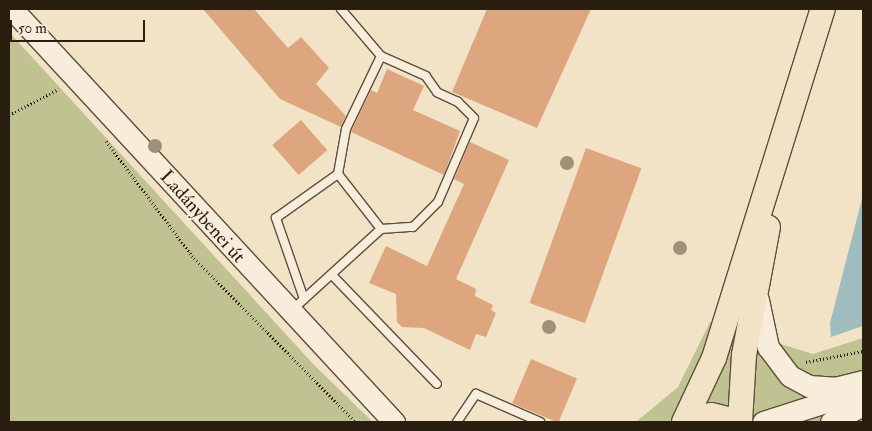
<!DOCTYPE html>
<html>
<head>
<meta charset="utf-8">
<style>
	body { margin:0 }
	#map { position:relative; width:872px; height:431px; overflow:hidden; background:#f3e3c6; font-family:"IM FELL Double Pica",serif }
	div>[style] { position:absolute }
	.green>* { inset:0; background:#c1c291 }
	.water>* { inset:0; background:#9fbcbe }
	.building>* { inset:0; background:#dda67e; transform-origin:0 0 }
	.path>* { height:3px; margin-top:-1.5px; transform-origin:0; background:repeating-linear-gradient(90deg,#2a1e10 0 1px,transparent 0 3.5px) }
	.roads { filter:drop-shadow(1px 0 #5c4f3e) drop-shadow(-1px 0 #5c4f3e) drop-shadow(0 1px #5c4f3e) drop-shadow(0 -1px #5c4f3e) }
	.lane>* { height:8px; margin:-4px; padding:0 4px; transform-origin:4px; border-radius:4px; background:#f7edda }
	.secondary>* { height:21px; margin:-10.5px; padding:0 10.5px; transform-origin:10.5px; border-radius:10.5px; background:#f7edda }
	.primary>* { height:24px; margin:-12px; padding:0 12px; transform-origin:12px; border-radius:12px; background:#f3e3c6 }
	.trees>* { width:14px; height:14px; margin:-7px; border-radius:50%; background:#9d9277 }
	span { translate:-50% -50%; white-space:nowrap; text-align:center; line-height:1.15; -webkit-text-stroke:4px #f7edda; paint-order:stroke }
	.street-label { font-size:19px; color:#2a1e10 }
	.frame { position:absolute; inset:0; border:10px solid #2a1e10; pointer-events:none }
	.scale { position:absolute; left:10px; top:20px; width:135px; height:22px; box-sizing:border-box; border:2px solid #2a1e10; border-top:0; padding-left:6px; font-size:15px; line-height:18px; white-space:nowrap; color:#2a1e10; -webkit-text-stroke:4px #f7edda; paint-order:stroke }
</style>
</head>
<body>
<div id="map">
	<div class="green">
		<i style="clip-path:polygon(9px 32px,315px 366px,373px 422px,9px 422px)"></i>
		<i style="clip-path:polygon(710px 322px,813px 354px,863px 338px,863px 422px,636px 422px,678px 387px)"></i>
	</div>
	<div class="water">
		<i style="clip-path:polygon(863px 195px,863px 326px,831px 337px,830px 323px)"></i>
	</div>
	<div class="building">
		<i style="clip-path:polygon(203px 9px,254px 9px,288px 48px,301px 37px,329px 68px,316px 84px,346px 116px,341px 127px,280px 99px)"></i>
		<i style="clip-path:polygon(487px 9px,591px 9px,537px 128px,452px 92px)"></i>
		<i style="clip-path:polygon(387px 69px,424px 86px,413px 110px,460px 131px,444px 175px,351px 132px,371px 90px,377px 93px)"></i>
		<i style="left:301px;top:120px;width:40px;height:38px;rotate:49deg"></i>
		<i style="clip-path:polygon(470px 142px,509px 160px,456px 279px,476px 289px,475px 296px,493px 305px,491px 310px,496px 313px,486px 337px,476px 334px,470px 350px,424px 328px,402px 327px,397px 322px,396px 294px,369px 283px,386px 246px,427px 266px,464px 184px,454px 179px)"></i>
		<i style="left:586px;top:148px;width:59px;height:165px;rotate:20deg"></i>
		<i style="left:531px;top:359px;width:50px;height:48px;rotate:23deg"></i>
	</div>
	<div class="path">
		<i style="left:9px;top:115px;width:56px;rotate:-27.5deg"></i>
		<i style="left:106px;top:141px;width:146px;rotate:53.1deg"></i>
		<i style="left:194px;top:258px;width:231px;rotate:45.4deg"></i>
		<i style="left:806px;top:362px;width:58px;rotate:-10.9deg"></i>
	</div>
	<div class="roads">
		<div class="lane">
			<i style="left:381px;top:56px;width:81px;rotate:115.6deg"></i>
			<i style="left:346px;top:129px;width:46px;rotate:100.1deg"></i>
			<i style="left:338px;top:174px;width:70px;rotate:52deg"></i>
			<i style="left:332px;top:275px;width:151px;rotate:46.1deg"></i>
			<i style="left:304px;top:299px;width:86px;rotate:-109.1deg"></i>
			<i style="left:276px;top:218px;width:76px;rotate:-35.4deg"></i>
			<i style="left:292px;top:310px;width:120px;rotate:-42.3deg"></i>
			<i style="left:381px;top:229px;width:32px;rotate:-4deg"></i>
			<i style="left:413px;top:227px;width:35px;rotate:-45deg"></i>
			<i style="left:438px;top:202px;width:91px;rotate:-66.8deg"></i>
			<i style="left:474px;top:118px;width:23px;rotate:-135deg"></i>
			<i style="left:458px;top:102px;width:23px;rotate:-155deg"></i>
			<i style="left:437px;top:92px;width:19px;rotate:-125deg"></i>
			<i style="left:426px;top:76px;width:49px;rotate:-156deg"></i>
			<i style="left:381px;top:56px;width:62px;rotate:-130.4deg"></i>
			<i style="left:457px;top:422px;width:34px;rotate:-56deg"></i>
			<i style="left:476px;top:394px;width:70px;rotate:23.6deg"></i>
		</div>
		<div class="secondary">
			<i style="left:12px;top:9px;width:563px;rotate:47.23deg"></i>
			<i style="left:758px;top:300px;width:48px;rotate:78deg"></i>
			<i style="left:768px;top:347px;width:36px;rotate:53deg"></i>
			<i style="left:790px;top:376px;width:21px;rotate:28deg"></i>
			<i style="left:809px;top:386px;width:26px;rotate:4deg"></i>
			<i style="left:835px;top:388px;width:29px;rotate:-14deg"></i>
			<i style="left:763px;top:422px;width:96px;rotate:-17.7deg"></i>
			<i style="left:831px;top:422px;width:36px;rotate:-28deg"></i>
		</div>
		<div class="primary">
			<i style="left:684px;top:422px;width:71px;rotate:-64.9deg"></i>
			<i style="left:714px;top:358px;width:366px;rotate:-72.7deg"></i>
			<i style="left:687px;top:422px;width:25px;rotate:-16deg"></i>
			<i style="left:711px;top:415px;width:29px;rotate:14deg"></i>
			<i style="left:740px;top:422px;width:67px;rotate:-86.6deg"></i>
			<i style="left:744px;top:355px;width:130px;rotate:-79.4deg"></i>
		</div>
	</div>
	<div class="trees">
		<i style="left:155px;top:146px"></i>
		<i style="left:567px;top:163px"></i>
		<i style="left:680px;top:248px"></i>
		<i style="left:549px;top:327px"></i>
	</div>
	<div class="street-label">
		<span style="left:202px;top:217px;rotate:48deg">Ladánybenei út</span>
	</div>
	<div class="frame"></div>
	<div class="scale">50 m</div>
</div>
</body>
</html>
